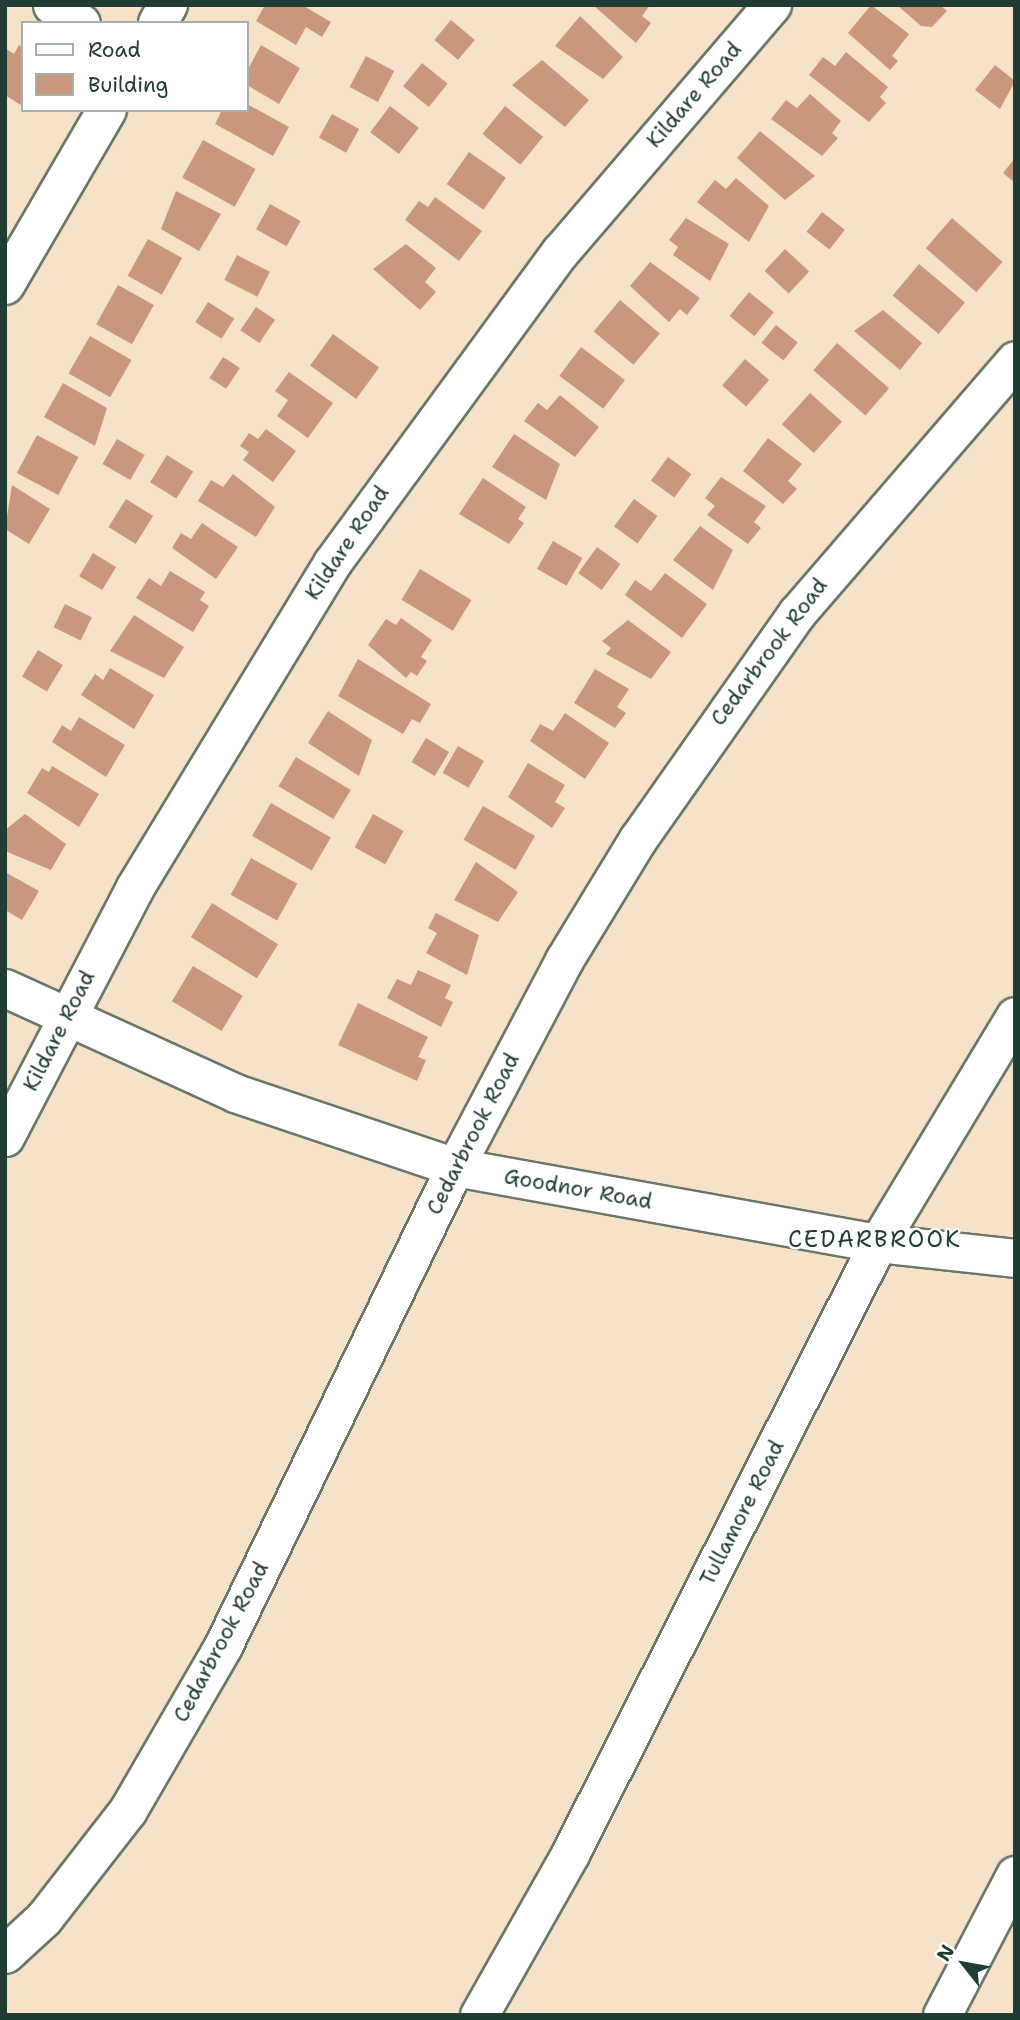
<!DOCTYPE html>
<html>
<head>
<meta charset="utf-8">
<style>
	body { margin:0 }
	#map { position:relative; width:1020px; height:2020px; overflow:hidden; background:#f5e2c8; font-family:"Shantell Sans",sans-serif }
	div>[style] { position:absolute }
	.building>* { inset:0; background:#c9987c; transform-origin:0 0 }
	.roads { filter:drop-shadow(2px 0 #6a7768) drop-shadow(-2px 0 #6a7768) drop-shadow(0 2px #6a7768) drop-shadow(0 -2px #6a7768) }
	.minor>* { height:37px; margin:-18.5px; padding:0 18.5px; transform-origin:18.5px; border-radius:18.5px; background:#fff }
	.major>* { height:38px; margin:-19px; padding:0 19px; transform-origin:19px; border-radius:19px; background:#fff }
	span { translate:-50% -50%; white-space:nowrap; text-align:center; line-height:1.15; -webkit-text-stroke:5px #fff; paint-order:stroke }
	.street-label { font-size:21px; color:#1f3d34 }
	.neighbourhood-label { font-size:23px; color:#1f3d34; letter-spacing:2px }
	.frame { position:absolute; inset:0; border:7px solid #1f3d34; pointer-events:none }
	.legend { position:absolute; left:21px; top:21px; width:228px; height:91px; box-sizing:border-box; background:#fff; border:2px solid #a5b1ae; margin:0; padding:9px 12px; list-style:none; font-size:21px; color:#1f3d34 }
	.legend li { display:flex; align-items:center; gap:14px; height:35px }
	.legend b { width:35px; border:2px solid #a5b1ae }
	.north { position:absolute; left:929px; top:1929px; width:70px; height:70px; -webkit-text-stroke:5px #fff; paint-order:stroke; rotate:301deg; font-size:19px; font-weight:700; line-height:28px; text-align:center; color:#1f3d34 }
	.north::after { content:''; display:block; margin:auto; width:24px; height:32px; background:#1f3d34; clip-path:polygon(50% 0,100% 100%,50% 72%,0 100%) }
</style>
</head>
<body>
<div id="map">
	<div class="building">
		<i style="clip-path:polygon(265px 5px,302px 5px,331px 22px,322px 37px,306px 27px,296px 45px,256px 21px)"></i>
		<i style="clip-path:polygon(593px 5px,650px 5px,642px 16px,651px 23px,636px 43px)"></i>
		<i style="clip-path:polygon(871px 5px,909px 34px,892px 56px,898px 61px,890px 70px,848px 33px)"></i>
		<i style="clip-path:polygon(897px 5px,940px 5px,947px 11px,932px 27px,921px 26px)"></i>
		<i style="clip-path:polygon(580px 16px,623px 57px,603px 79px,555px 46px)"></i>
		<i style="left:451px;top:20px;width:31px;height:26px;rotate:40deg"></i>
		<i style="clip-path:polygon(19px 45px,23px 47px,21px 105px,5px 95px,5px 48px,14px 54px)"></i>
		<i style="clip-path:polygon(261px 45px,300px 68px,279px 104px,247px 85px,247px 71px)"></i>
		<i style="clip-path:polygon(846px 52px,888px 87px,880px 97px,886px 103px,869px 122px,809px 75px,823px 57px,835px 66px)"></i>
		<i style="left:366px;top:56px;width:32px;height:35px;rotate:28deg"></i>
		<i style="clip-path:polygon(542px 60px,589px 100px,565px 127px,512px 85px)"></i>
		<i style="left:422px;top:63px;width:33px;height:30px;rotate:39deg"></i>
		<i style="clip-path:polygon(995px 65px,1015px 81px,1000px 109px,975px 90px)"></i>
		<i style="clip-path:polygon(810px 94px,841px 121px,832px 133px,838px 138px,822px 156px,771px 119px,786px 100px,797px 108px)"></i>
		<i style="clip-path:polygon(247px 104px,289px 127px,273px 156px,215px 124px,222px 110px,247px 110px)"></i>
		<i style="left:390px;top:106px;width:36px;height:33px;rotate:37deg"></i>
		<i style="left:505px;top:106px;width:49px;height:36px;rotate:39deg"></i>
		<i style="left:332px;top:114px;width:31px;height:27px;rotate:29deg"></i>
		<i style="clip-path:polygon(760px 131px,815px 176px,785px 200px,737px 158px)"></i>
		<i style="left:203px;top:140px;width:60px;height:43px;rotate:29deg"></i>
		<i style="left:469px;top:152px;width:45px;height:39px;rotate:35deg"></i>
		<i style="clip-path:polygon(1015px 158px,1015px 183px,1003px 173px)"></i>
		<i style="clip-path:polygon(736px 178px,769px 206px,749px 242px,697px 202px,715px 180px,726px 189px)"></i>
		<i style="clip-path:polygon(176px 191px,221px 214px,199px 251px,161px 229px)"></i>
		<i style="clip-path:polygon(435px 197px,482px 231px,459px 261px,405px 220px,419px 201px,428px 207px)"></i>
		<i style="left:270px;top:204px;width:35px;height:29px;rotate:29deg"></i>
		<i style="left:822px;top:212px;width:29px;height:25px;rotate:38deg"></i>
		<i style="clip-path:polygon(686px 218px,729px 244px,710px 281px,673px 255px,678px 247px,669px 240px)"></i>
		<i style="left:952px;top:218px;width:67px;height:40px;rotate:41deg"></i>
		<i style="left:148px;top:239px;width:39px;height:42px;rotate:29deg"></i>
		<i style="clip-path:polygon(406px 244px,436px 268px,425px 282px,436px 292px,420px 310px,373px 269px)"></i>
		<i style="left:785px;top:249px;width:33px;height:30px;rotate:43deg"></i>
		<i style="left:237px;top:255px;width:37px;height:28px;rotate:27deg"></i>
		<i style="clip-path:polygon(650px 262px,700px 298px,687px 315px,680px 309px,669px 322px,630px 286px)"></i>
		<i style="left:919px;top:264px;width:60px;height:41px;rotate:40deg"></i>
		<i style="left:118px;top:285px;width:41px;height:45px;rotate:29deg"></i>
		<i style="left:749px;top:292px;width:32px;height:31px;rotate:39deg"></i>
		<i style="left:620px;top:300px;width:52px;height:41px;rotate:40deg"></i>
		<i style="left:208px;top:302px;width:31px;height:24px;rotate:32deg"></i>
		<i style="left:256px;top:307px;width:23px;height:28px;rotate:34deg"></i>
		<i style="clip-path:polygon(883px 310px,922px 343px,900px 370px,854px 331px)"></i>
		<i style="left:776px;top:325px;width:28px;height:23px;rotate:39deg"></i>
		<i style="left:333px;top:334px;width:57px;height:39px;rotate:36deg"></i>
		<i style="left:90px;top:336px;width:48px;height:43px;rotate:30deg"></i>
		<i style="left:837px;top:343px;width:69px;height:36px;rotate:41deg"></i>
		<i style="left:581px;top:347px;width:55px;height:36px;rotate:37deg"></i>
		<i style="left:223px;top:357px;width:20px;height:25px;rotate:33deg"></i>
		<i style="left:745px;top:359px;width:32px;height:35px;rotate:41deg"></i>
		<i style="clip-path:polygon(289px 372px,333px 403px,308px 438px,277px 416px,288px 400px,275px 391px)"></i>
		<i style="clip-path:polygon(63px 383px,107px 408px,95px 446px,44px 417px)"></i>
		<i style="left:810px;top:393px;width:43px;height:42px;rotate:42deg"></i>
		<i style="clip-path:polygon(560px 395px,599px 427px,575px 457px,524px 421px,538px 403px,547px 410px)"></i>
		<i style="clip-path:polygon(266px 429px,296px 451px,273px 482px,243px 460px,249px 452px,240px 446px,249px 433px,258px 439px)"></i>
		<i style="clip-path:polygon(514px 434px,560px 464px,546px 500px,492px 467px)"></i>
		<i style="left:37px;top:435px;width:47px;height:43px;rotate:28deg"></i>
		<i style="clip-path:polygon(768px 438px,802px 464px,788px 481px,797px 489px,783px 504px,743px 471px)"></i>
		<i style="left:117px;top:439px;width:32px;height:29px;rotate:30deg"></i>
		<i style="left:167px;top:455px;width:31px;height:32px;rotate:32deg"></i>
		<i style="left:668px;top:457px;width:29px;height:29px;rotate:36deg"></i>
		<i style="clip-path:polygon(233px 474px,275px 507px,256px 537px,198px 501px,211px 480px,223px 487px)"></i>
		<i style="clip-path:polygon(721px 477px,766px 506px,754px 522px,761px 528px,748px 544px,707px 515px,715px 506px,705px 498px)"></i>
		<i style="clip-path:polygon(483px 478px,526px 507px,518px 519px,524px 523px,509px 544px,459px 514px)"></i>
		<i style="clip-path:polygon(12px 485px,50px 509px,29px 544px,5px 529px)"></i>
		<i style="left:126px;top:499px;width:32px;height:33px;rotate:32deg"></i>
		<i style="left:634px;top:499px;width:29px;height:34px;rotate:36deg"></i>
		<i style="clip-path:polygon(202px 523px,238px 547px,216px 579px,172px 548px,181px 533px,191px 539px)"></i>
		<i style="clip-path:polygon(700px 526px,733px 550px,713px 590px,673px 560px)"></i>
		<i style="left:553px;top:541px;width:34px;height:32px;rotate:30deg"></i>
		<i style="left:597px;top:547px;width:29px;height:32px;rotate:36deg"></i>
		<i style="left:93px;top:553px;width:27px;height:27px;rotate:31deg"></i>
		<i style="left:420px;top:569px;width:60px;height:36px;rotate:31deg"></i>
		<i style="clip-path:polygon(170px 571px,205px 592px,200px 600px,209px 606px,193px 632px,136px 598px,149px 578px,161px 586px)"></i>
		<i style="clip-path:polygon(665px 573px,707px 604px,682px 638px,625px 595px,635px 580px,651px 591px)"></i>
		<i style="left:65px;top:604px;width:30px;height:26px;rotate:26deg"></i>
		<i style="clip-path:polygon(134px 615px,184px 647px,164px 678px,110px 651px)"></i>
		<i style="clip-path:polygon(401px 618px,432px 640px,421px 657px,427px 661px,417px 676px,411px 672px,406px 678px,368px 645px,386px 619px,396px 625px)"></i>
		<i style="clip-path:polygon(628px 620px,671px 652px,651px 679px,606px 654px,611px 648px,602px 641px)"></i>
		<i style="left:38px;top:650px;width:29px;height:31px;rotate:31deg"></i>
		<i style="clip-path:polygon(358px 659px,431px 704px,420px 723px,412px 719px,403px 734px,338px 696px)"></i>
		<i style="clip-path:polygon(110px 668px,154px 695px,134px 729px,81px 695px,95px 674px,103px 680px)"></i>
		<i style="clip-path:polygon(595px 669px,629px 689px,617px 707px,626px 713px,615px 728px,574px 703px)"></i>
		<i style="clip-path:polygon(328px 711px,372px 740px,359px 776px,308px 743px)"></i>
		<i style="clip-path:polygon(565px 713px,609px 743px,585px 779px,530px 741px,540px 724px,553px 731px)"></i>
		<i style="clip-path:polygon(79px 717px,125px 745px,106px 777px,52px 742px,62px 725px,71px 731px)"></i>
		<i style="left:426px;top:738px;width:27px;height:28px;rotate:31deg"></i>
		<i style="left:458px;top:746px;width:30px;height:31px;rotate:30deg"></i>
		<i style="left:296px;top:757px;width:64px;height:34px;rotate:31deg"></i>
		<i style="clip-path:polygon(528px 763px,565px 785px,555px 802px,565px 808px,552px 828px,508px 797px)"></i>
		<i style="clip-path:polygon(52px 766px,99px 794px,79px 827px,27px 793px,42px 768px,49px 772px)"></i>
		<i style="left:271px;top:803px;width:69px;height:38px;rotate:30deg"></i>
		<i style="left:483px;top:806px;width:60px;height:39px;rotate:30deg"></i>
		<i style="clip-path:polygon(25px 814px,66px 844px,51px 870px,5px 851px,5px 830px)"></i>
		<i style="left:373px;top:814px;width:35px;height:38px;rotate:29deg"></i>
		<i style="left:251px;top:858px;width:53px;height:42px;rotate:29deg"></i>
		<i style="clip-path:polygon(476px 862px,518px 892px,498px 922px,454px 900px)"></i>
		<i style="clip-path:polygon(5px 872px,39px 891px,22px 920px,5px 910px)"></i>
		<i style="left:212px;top:903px;width:78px;height:40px;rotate:32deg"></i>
		<i style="clip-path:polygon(436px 913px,479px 935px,467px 975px,426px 953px,437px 933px,428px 928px)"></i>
		<i style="left:193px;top:966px;width:58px;height:41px;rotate:31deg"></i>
		<i style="clip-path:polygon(418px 970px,451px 985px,445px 998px,453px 1002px,441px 1027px,387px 998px,397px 979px,411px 985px)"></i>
		<i style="clip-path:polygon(358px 1003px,428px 1037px,418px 1057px,426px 1060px,417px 1081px,338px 1045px)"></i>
	</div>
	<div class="roads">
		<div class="minor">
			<i style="left:52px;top:5px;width:34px;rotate:32deg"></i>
			<i style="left:5px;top:988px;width:253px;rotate:24.5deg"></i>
			<i style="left:235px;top:1093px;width:232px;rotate:18.6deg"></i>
			<i style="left:455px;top:1167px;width:430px;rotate:10.2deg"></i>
			<i style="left:878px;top:1243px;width:138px;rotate:6.2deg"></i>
			<i style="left:5px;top:1137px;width:282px;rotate:-62.5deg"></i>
			<i style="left:135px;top:887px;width:379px;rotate:-58.7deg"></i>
			<i style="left:332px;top:563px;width:386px;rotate:-53.8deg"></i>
			<i style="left:560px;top:252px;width:326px;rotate:-49.4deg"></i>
			<i style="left:5px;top:1954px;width:53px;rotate:-42.7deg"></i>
			<i style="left:44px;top:1918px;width:137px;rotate:-52.1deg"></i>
			<i style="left:128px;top:1810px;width:190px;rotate:-59.9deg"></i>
			<i style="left:223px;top:1646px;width:532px;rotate:-64.16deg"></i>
			<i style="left:455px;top:1167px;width:234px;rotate:-62.2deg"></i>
			<i style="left:564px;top:960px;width:142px;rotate:-58.6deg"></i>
			<i style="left:638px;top:839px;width:276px;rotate:-54.9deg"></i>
			<i style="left:797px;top:613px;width:334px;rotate:-49.2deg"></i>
			<i style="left:479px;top:2015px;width:185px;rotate:-60.5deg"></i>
			<i style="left:570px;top:1854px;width:684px;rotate:-63.25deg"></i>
			<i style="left:878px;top:1243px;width:265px;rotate:-58.9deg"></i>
			<i style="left:942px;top:2015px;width:158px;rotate:-62.5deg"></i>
		</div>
		<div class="major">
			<i style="left:158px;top:23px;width:21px;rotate:-61deg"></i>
			<i style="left:5px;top:285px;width:203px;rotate:-59.8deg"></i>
		</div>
	</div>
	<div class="street-label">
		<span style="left:694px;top:95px;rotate:-49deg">Kildare Road</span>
		<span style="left:347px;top:543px;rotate:-56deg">Kildare Road</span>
		<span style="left:769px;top:652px;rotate:-53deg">Cedarbrook Road</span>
		<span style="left:59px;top:1031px;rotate:-63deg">Kildare Road</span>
		<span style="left:473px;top:1134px;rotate:-63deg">Cedarbrook Road</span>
		<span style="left:578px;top:1189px;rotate:10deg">Goodnor Road</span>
		<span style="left:742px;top:1513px;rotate:-63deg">Tullamore Road</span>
		<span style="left:221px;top:1642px;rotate:-62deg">Cedarbrook Road</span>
	</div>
	<div class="neighbourhood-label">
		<span style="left:875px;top:1239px">CEDARBROOK</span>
	</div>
	<div class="frame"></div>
	<ul class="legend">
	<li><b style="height:9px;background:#fff"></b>Road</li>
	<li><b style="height:19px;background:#c9987c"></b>Building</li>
	</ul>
	<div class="north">N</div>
</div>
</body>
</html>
